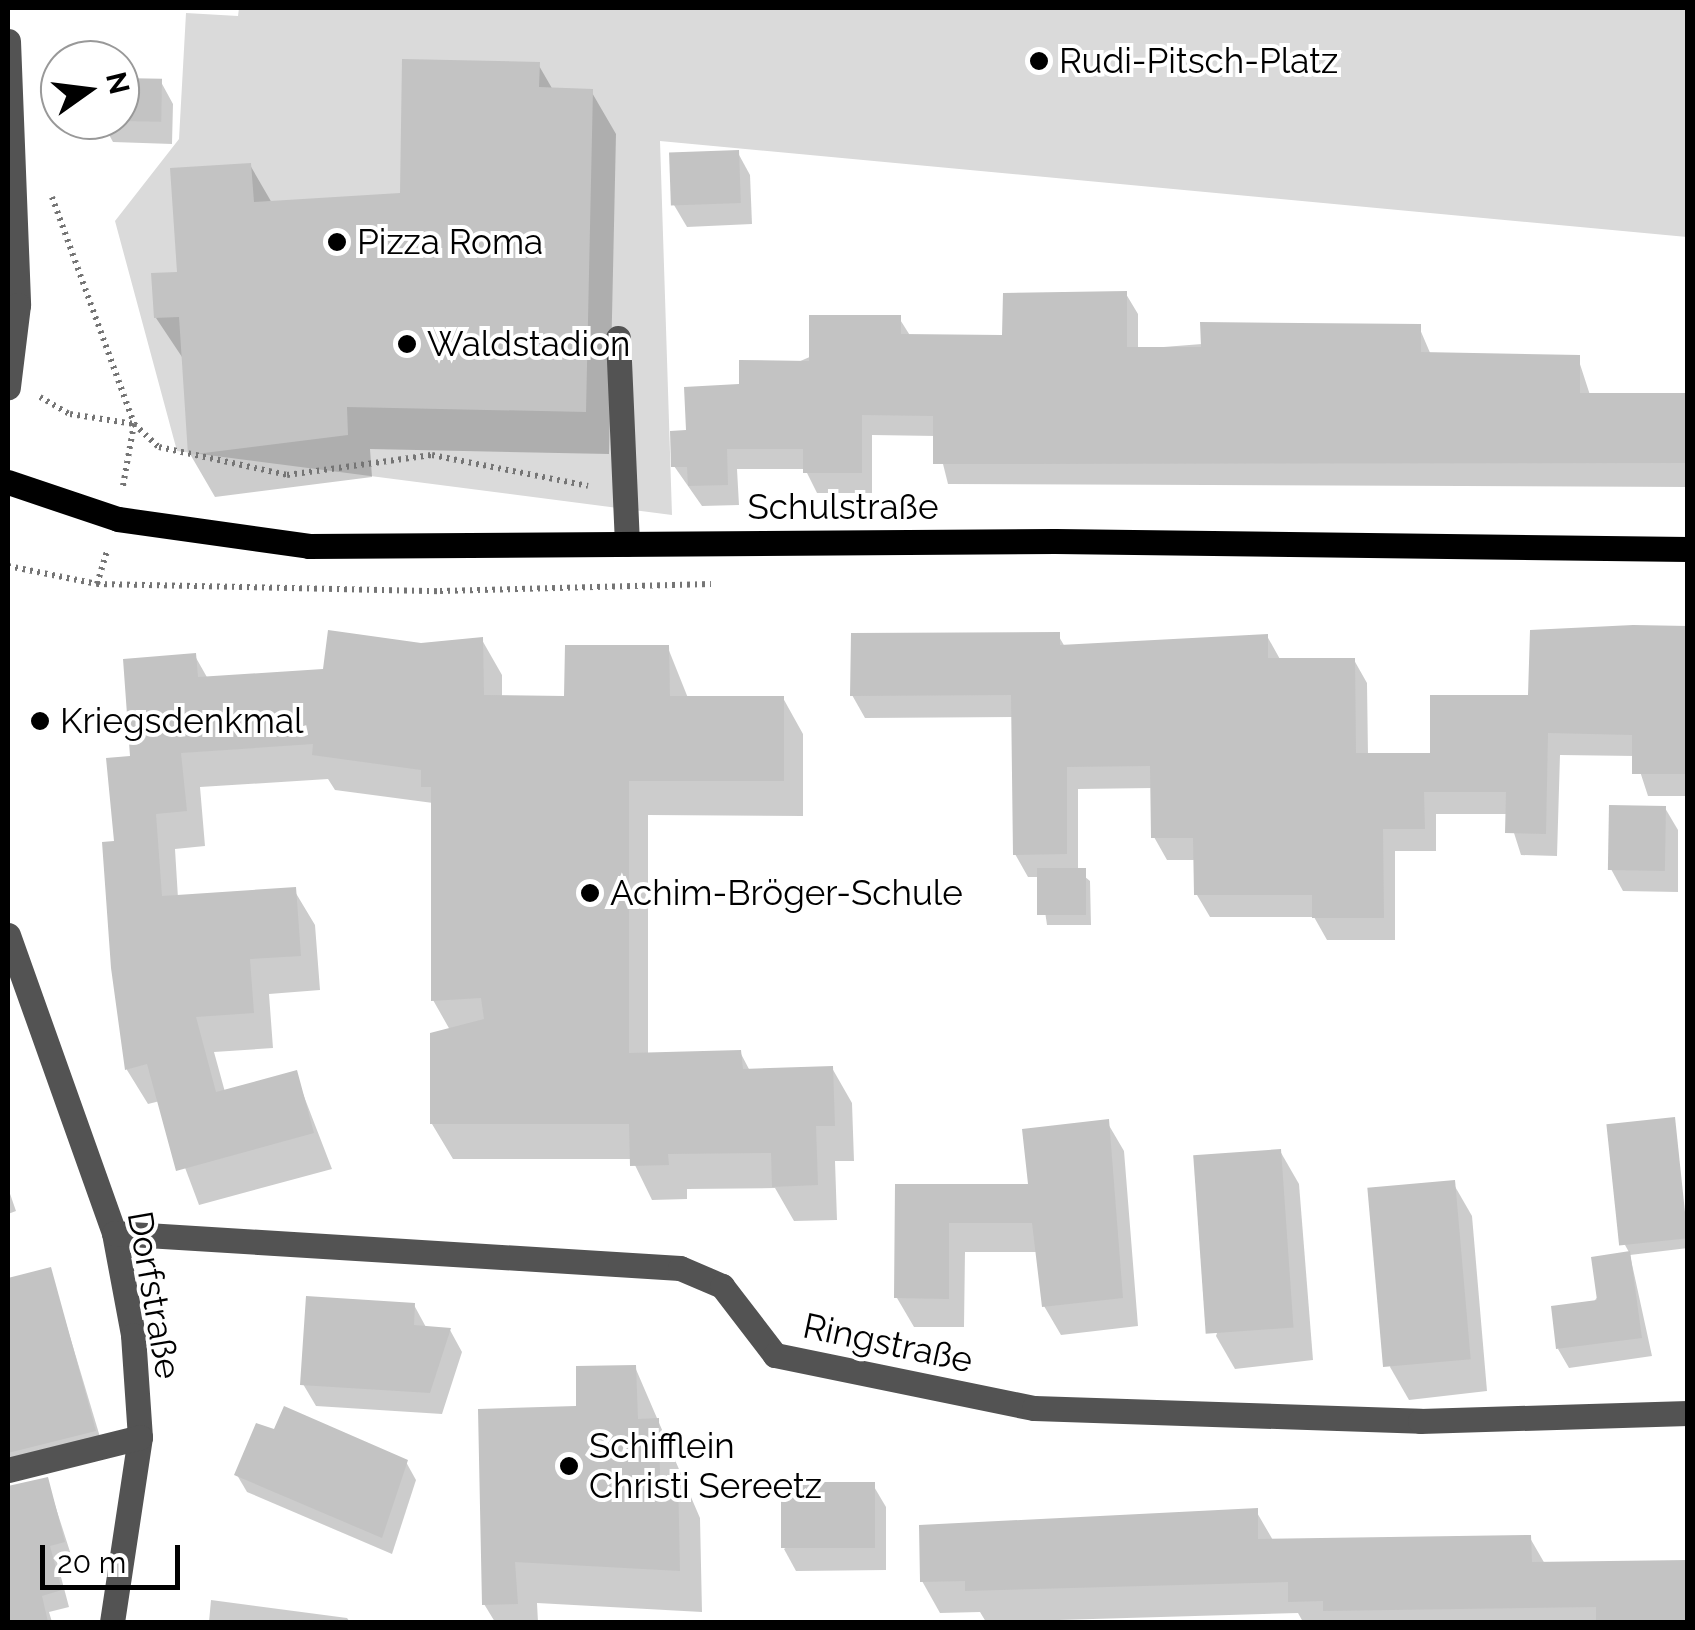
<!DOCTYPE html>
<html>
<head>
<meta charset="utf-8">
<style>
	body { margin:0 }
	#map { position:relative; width:1695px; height:1630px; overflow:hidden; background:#fff; font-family:Raleway,sans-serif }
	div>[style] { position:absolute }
	.green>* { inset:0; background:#dadada }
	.shadow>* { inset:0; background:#0003 }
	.building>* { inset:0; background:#c3c3c3; transform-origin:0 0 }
	.path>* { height:6px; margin-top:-3px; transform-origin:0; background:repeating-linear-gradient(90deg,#757575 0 2.5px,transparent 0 7.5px) }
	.minor>* { height:25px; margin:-12.5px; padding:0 12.5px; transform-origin:12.5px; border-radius:12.5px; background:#535353 }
	.major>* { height:25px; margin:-12.5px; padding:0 12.5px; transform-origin:12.5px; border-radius:12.5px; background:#000 }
	.dots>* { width:28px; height:28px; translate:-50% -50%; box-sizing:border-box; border:5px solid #fff; border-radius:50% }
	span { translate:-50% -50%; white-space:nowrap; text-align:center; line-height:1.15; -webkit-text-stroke:8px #fff; paint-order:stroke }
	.poi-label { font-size:35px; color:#000 }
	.left { translate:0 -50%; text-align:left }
	.street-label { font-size:35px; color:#000 }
	.frame { position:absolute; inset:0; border:10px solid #000; pointer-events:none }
	.north { position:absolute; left:40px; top:40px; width:100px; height:100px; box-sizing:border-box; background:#fff; border:2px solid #999; border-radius:50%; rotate:76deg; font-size:28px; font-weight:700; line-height:40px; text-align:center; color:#000 }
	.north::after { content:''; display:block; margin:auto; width:35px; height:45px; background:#000; clip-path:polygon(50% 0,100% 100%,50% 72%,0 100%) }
	.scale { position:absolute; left:40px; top:1545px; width:140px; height:45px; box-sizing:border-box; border:5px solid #000; border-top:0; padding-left:12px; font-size:30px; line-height:35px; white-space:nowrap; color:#000; -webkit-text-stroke:8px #fff; paint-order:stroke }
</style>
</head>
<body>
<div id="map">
	<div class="green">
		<i style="clip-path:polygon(239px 8px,1687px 8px,1687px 237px,660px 141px,672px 515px,177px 451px,115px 221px,179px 139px,186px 13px,238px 16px)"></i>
	</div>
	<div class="shadow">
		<i style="clip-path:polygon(538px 64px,553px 90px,591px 91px,616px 134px,609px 454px,370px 449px,372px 477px,215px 497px,190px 454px,184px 360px,156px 318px,250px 165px,272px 203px,402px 195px)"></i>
		<i style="clip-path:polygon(120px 80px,161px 82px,173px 104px,172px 144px,113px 142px,101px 120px,120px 120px)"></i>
		<i style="clip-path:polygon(738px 153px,750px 175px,752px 224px,687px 227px,674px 205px)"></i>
		<i style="clip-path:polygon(1126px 294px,1138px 314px,1138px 349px,1419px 327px,1431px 355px,1578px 358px,1590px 395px,1688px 396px,1688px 487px,948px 484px,936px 436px,872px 435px,872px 493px,817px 493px,805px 469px,737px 469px,739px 505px,702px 506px,674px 466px,688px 432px,741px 387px,899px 318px,911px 337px,1005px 338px)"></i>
		<i style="clip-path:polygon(1688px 629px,1688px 796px,1648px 796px,1635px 756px,1560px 755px,1557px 856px,1521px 855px,1508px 814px,1436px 814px,1436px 851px,1395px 851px,1395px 940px,1327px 940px,1314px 917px,1210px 917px,1197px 895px,1196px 860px,1167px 860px,1154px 837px,1153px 788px,1078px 789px,1078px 871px,1090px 881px,1091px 925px,1047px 925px,1040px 877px,1028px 877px,1015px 854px,1014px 717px,865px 718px,852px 695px,1058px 635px,1065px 647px,1267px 636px,1281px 661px,1354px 660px,1367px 683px,1368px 755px,1433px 755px,1531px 698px)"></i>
		<i style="clip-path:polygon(482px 640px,502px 675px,502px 698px,567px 698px,668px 648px,688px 698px,783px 698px,803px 734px,803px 816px,648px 815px,648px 1055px,740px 1052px,750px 1071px,832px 1068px,852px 1103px,854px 1161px,835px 1161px,837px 1220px,794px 1221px,775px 1188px,687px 1189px,687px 1199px,652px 1200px,632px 1159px,453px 1159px,432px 1124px,450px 1030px,433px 1000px,433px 803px,335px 790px,328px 779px,200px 787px,205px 846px,175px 849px,178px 898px,294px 890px,315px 925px,320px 990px,269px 994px,273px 1048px,214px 1052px,225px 1092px,295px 1073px,332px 1169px,199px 1205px,160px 1101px,148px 1104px,127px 1070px,105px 844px,116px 843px,133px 758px,195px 656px,208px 679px,325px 671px)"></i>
		<i style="clip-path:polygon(1665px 808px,1678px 830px,1678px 892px,1623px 891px,1611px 869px)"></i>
		<i style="clip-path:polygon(1674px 1120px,1688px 1248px,1630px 1255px,1652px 1356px,1569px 1368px,1558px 1349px,1630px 1254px,1625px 1245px)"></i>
		<i style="clip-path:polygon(1107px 1122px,1124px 1151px,1138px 1326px,1061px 1335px,1044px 1306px,1038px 1252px,965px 1252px,964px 1327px,914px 1327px,897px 1298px,898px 1186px,1031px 1187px)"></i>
		<i style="clip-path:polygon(1280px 1151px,1299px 1184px,1313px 1360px,1235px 1369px,1216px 1336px)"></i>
		<i style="clip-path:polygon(1453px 1183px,1472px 1216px,1487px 1391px,1409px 1400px,1390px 1367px)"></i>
		<i style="clip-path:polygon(8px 1188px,16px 1211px,8px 1214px)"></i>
		<i style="clip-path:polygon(50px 1270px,103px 1447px,8px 1476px,8px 1281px)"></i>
		<i style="clip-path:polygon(414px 1305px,427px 1329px,450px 1330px,462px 1352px,442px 1414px,316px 1406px,303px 1384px)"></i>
		<i style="clip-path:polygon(635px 1367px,700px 1518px,702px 1612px,537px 1603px,538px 1622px,495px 1622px,484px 1604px,579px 1409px)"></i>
		<i style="clip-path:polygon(406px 1462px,416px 1480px,392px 1554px,247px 1492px,237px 1475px)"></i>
		<i style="clip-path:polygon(47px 1480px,72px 1558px,57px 1562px,69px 1607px,49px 1612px,52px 1622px,8px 1622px,8px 1488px)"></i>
		<i style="clip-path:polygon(873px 1485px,886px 1507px,886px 1570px,796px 1571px,784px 1549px)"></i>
		<i style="clip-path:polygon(1256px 1511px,1274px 1542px,1530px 1538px,1545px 1564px,1688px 1562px,1688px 1622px,1303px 1622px,1298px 1613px,986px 1622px,980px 1612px,940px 1613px,922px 1581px)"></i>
		<i style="clip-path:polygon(211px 1600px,347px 1618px,350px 1622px,209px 1622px)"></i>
	</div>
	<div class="building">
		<i style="clip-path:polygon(402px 59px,540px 62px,539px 87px,593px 89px,586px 412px,347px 407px,348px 435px,188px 455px,179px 317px,154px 318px,151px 273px,177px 272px,170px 168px,251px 163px,254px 202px,400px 193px)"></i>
		<i style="left:120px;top:78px;width:42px;height:43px;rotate:1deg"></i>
		<i style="left:739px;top:150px;width:53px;height:70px;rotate:88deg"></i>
		<i style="clip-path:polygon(1127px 291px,1127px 347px,1201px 347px,1200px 322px,1421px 324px,1421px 352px,1580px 355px,1580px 393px,1688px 393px,1688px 463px,933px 464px,933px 416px,862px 415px,862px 473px,803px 473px,803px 449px,727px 449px,728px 485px,688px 486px,687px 467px,671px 467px,670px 431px,686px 430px,684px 387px,739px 384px,739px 360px,809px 361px,809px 315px,901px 315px,901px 334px,1002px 335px,1003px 293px)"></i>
		<i style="clip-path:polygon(1633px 625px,1688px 626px,1688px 774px,1632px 774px,1632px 735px,1548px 733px,1546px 834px,1505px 833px,1506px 792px,1424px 792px,1425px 829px,1383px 829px,1384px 918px,1312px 918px,1312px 895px,1194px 895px,1193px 838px,1151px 838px,1150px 766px,1067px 767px,1067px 854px,1013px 855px,1011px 695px,850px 696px,851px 633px,1060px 632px,1060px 645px,1268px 634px,1268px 658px,1355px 658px,1356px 753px,1430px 753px,1430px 695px,1528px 695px,1530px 630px)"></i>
		<i style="clip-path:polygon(328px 630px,421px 643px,483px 637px,484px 695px,564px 696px,565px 645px,669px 645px,670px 696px,784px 696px,784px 781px,629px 781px,629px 1053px,741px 1050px,743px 1069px,833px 1066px,835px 1126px,816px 1126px,818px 1185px,772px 1187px,771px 1153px,668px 1154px,669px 1165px,630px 1166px,629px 1124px,430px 1124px,430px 1033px,484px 1019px,481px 998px,431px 1001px,431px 787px,421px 787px,421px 770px,312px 755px,313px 744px,181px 753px,187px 811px,156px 814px,162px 896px,296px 887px,301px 956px,250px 959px,254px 1013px,196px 1017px,216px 1092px,297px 1070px,314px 1133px,176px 1171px,147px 1064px,125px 1070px,111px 968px,102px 842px,114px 841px,106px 758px,130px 756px,123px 659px,196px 653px,198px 677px,323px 669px)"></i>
		<i style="left:1609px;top:805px;width:57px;height:65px;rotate:1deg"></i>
		<i style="left:1037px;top:868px;width:49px;height:47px"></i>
		<i style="left:1675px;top:1117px;width:122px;height:69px;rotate:84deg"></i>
		<i style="clip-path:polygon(1109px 1119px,1123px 1298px,1042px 1307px,1032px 1223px,949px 1223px,949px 1299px,894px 1298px,895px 1184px,1028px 1184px,1022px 1129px)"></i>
		<i style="left:1281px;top:1149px;width:179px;height:88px;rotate:86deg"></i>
		<i style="left:1455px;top:1180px;width:180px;height:88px;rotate:85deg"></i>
		<i style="clip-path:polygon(1630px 1251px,1642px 1338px,1556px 1349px,1551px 1306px,1597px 1300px,1591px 1257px)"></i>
		<i style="clip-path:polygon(51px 1267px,96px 1431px,8px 1453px,8px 1278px)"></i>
		<i style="clip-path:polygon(306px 1296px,415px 1303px,414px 1325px,451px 1328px,430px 1393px,300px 1385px)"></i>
		<i style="clip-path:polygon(636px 1365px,638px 1419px,659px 1418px,660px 1475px,678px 1475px,680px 1571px,515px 1562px,518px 1604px,482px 1605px,478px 1409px,576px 1406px,576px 1366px)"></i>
		<i style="clip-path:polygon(284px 1406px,408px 1460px,382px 1538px,234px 1475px,256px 1423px,274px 1429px)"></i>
		<i style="clip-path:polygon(48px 1477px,65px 1542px,50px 1546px,62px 1590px,42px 1596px,48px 1622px,8px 1622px,8px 1486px)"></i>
		<i style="left:875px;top:1482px;width:66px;height:94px;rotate:90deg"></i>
		<i style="clip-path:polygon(1258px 1508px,1258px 1539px,1531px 1535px,1532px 1562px,1688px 1560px,1688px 1622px,1596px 1622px,1596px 1607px,1323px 1611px,1323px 1601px,1288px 1602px,1288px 1582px,965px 1591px,965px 1581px,920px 1582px,919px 1525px)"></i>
	</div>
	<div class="path">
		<i style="left:52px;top:197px;width:241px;rotate:70.1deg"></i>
		<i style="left:134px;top:424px;width:34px;rotate:43deg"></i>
		<i style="left:159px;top:447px;width:131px;rotate:12.3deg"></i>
		<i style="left:287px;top:475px;width:146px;rotate:-7.9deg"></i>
		<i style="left:432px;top:455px;width:159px;rotate:11.2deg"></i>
		<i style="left:40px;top:397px;width:34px;rotate:30deg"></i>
		<i style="left:70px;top:414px;width:65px;rotate:8.9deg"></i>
		<i style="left:134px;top:424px;width:63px;rotate:100.1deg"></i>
		<i style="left:8px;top:566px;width:91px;rotate:11.4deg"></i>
		<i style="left:97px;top:584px;width:343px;rotate:1.2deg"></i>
		<i style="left:440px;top:591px;width:271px;rotate:-1.5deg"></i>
		<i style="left:97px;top:584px;width:34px;rotate:-73deg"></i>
	</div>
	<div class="minor">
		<i style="left:8px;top:41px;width:264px;rotate:87.8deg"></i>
		<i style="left:18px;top:305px;width:83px;rotate:97deg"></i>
		<i style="left:618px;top:338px;width:206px;rotate:87.5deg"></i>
		<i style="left:8px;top:935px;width:316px;rotate:70.4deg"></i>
		<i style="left:114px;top:1233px;width:104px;rotate:79.4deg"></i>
		<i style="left:133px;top:1335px;width:102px;rotate:86.1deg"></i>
		<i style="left:140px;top:1437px;width:187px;rotate:98.6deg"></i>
		<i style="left:114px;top:1233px;width:567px;rotate:3.54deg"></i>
		<i style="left:680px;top:1268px;width:46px;rotate:23.2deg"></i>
		<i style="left:722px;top:1286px;width:87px;rotate:52.5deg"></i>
		<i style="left:775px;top:1355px;width:264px;rotate:11.6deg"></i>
		<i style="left:1034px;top:1408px;width:386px;rotate:1.9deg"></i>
		<i style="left:1420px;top:1421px;width:268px;rotate:-1.7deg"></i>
		<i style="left:8px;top:1470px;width:136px;rotate:-14deg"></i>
	</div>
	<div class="major">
		<i style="left:8px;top:482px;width:116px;rotate:18.6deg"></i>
		<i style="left:118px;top:519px;width:193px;rotate:8deg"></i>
		<i style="left:309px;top:546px;width:746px;rotate:-0.38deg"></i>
		<i style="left:1055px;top:541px;width:633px;rotate:0.72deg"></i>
	</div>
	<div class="dots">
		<i style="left:1039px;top:61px;background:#000"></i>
		<i style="left:337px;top:242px;background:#000"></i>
		<i style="left:407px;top:344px;background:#000"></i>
		<i style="left:40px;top:721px;background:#000"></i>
		<i style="left:590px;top:893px;background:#000"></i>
		<i style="left:569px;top:1466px;background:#000"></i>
	</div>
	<div class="poi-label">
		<span class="left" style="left:1059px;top:61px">Rudi-Pitsch-Platz</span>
		<span class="left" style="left:357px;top:242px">Pizza Roma</span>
		<span class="left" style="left:427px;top:344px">Waldstadion</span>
		<span class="left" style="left:60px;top:721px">Kriegsdenkmal</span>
		<span class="left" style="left:610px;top:893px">Achim-Bröger-Schule</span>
		<span class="left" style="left:589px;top:1466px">Schifflein<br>Christi Sereetz</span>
	</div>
	<div class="street-label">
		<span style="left:843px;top:507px">Schulstraße</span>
		<span style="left:154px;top:1295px;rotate:80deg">Dorfstraße</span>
		<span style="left:888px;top:1343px;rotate:12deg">Ringstraße</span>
	</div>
	<div class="frame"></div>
	<div class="north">N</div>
	<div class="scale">20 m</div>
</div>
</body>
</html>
